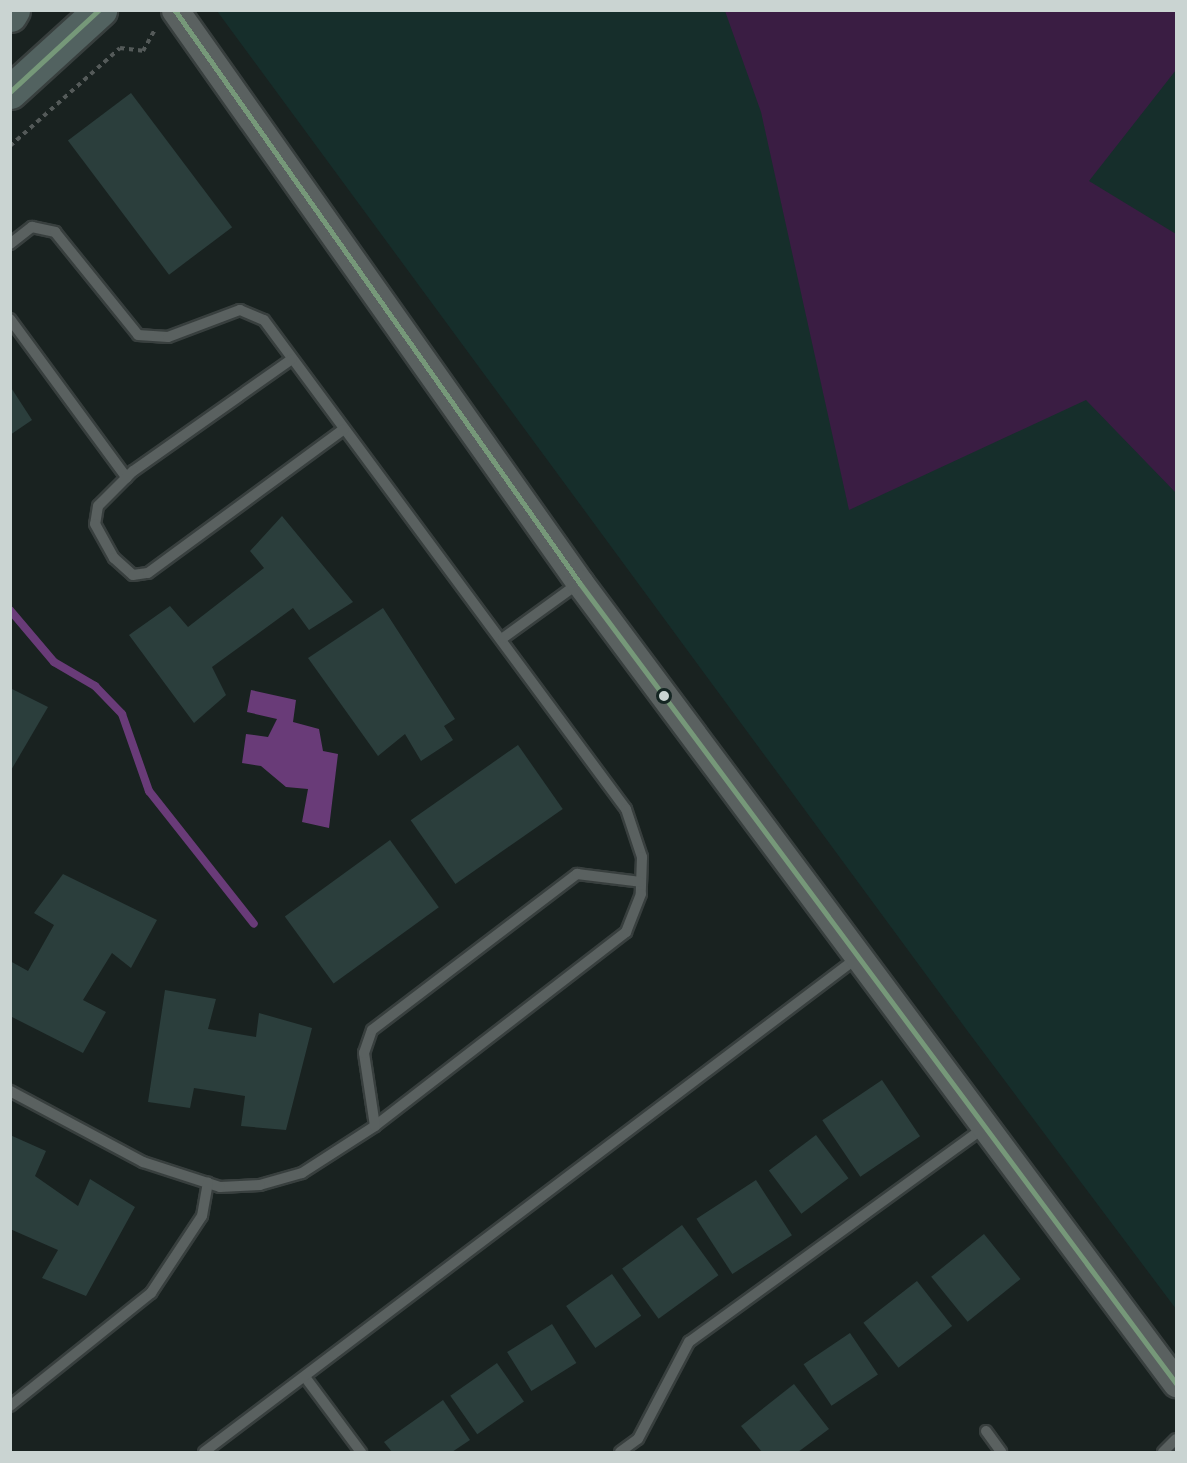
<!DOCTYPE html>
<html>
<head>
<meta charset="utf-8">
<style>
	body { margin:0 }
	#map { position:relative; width:1187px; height:1463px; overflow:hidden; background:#192220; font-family:Commissioner,sans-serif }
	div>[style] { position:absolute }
	.built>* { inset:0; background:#162e2b }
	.green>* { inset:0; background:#3a1d43 }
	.water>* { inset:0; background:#693b78 }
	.stream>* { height:8px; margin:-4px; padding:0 4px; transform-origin:4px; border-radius:4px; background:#693b78 }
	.building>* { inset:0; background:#2b3e3c; transform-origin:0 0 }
	.path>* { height:4px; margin-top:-2px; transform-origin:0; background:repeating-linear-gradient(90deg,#545a59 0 4.5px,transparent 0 9px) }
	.roads { filter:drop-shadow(2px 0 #383f3e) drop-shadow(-2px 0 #383f3e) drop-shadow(0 2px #383f3e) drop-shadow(0 -2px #383f3e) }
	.service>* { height:10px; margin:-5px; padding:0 5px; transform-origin:5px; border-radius:5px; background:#5a6160 }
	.tertiary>* { height:27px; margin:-13.5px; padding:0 13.5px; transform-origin:13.5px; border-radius:13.5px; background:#5a6160 }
	.trunk>* { height:33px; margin:-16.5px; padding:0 16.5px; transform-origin:16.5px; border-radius:16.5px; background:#526260 }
	.bus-1>* { height:4.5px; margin:-2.25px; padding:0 2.25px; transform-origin:2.25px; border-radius:2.25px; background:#769879 }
	.dots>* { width:16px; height:16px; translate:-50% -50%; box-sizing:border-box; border:3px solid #152623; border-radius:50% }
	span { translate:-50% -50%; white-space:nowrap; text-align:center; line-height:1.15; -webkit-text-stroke:4.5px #152623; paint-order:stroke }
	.frame { position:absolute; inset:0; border:12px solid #cad4d2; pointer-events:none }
</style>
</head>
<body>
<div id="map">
	<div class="built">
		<i style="clip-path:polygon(217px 11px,1176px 11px,1176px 1309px,969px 1033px)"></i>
	</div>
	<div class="green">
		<i style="clip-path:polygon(725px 11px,1176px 11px,1176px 70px,1089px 181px,1176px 234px,1176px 493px,1086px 400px,849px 510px,761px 112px)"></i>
	</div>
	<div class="water">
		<i style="clip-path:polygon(251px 690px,296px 700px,293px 722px,319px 729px,323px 751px,338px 754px,329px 828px,302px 822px,308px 789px,286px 787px,261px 766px,242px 763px,246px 734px,268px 737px,277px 719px,247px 712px)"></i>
	</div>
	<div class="stream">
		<i style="left:10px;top:610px;width:68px;rotate:49.8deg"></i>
		<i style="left:54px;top:662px;width:48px;rotate:30.3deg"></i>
		<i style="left:95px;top:686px;width:39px;rotate:46deg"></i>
		<i style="left:122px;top:714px;width:82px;rotate:70.7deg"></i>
		<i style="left:149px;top:791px;width:169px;rotate:51.7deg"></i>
	</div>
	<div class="building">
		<i style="left:131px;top:93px;width:168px;height:79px;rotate:53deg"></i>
		<i style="clip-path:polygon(10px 386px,32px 420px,10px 435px)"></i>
		<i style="clip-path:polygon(282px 516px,353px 602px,309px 630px,293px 608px,212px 667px,226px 695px,194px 723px,129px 635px,170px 606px,188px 627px,264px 568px,250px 551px)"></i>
		<i style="clip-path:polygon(383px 608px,455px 719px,444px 726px,453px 740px,421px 761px,405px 734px,378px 756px,308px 658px)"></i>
		<i style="clip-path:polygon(10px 688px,48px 707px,10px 772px)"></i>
		<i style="left:518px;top:745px;width:78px;height:131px;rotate:55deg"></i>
		<i style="left:390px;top:840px;width:83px;height:130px;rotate:54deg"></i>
		<i style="clip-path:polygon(63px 874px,157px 920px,131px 968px,112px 953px,83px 1000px,106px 1012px,83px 1053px,10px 1016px,10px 961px,28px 971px,54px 925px,34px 913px)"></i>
		<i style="clip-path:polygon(165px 990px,216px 999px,208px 1029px,256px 1037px,259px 1013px,312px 1028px,286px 1130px,241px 1126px,245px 1096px,194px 1088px,190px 1108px,148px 1102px)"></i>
		<i style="left:882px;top:1080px;width:68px;height:72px;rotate:56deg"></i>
		<i style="clip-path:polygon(10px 1135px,46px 1151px,35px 1176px,78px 1206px,90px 1179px,135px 1207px,86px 1296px,42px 1278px,58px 1250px,10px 1229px)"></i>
		<i style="left:816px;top:1135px;width:54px;height:59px;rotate:53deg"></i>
		<i style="left:756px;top:1180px;width:66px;height:71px;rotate:57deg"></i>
		<i style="left:682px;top:1225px;width:62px;height:74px;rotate:54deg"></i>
		<i style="left:984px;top:1234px;width:58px;height:68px;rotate:51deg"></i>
		<i style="left:612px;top:1274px;width:51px;height:56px;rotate:55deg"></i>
		<i style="left:917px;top:1281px;width:57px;height:68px;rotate:52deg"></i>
		<i style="left:552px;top:1324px;width:46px;height:53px;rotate:58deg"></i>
		<i style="left:850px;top:1333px;width:50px;height:56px;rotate:56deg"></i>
		<i style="left:497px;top:1363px;width:47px;height:57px;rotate:55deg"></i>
		<i style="clip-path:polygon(794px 1384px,829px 1429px,798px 1452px,762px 1452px,741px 1426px)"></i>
		<i style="clip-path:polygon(443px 1400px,470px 1440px,452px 1452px,392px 1452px,384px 1442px)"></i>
	</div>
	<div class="path">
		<i style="left:10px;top:146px;width:147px;rotate:-41.7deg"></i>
		<i style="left:120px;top:48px;width:23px;rotate:7deg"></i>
		<i style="left:143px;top:51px;width:26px;rotate:-61deg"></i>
	</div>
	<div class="roads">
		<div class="service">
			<i style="left:10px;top:244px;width:28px;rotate:-38deg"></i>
			<i style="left:32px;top:227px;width:24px;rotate:12deg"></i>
			<i style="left:55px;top:232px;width:132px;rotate:51.1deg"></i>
			<i style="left:138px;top:335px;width:30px;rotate:4deg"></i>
			<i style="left:168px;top:337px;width:77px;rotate:-20.6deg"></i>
			<i style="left:240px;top:310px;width:26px;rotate:23deg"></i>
			<i style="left:264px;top:320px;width:608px;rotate:53.49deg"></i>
			<i style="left:626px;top:809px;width:51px;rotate:71.6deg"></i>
			<i style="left:642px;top:857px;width:37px;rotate:92deg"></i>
			<i style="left:641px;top:894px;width:41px;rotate:111.5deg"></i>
			<i style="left:626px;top:932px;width:317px;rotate:142.3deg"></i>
			<i style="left:375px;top:1126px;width:87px;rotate:147.2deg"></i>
			<i style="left:302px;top:1173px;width:44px;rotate:164.1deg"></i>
			<i style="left:260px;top:1185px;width:40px;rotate:177.1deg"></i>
			<i style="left:220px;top:1187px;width:81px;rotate:-162deg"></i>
			<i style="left:143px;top:1162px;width:151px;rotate:-151.9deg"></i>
			<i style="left:10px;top:319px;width:197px;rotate:53.7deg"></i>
			<i style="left:292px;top:359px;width:194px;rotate:144.8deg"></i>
			<i style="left:133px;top:471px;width:49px;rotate:135deg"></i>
			<i style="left:98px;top:506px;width:18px;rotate:99deg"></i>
			<i style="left:95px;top:524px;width:39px;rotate:61deg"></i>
			<i style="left:114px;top:558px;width:25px;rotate:42deg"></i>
			<i style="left:133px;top:575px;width:15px;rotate:-8deg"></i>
			<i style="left:148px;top:573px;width:243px;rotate:-36.3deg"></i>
			<i style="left:503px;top:638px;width:94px;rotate:-35.9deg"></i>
			<i style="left:375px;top:1126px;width:74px;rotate:-98.6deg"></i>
			<i style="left:364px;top:1053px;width:24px;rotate:-71deg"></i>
			<i style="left:372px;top:1030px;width:258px;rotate:-37.3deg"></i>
			<i style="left:577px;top:874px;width:64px;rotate:7.1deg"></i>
			<i style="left:305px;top:1377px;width:94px;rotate:53.3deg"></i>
			<i style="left:10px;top:1406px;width:181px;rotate:-38.7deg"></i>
			<i style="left:151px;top:1293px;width:92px;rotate:-56.5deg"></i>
			<i style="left:202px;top:1216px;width:34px;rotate:-80deg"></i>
			<i style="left:986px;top:1431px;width:26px;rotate:54deg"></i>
			<i style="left:204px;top:1452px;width:820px;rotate:-37.12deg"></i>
			<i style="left:620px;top:1452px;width:22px;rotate:-36deg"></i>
			<i style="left:638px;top:1439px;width:110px;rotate:-62.3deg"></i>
			<i style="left:689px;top:1342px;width:366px;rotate:-36deg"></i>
			<i style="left:1163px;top:1452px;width:18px;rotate:-45deg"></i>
		</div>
		<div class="tertiary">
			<i style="left:175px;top:10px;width:702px;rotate:54.75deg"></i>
			<i style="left:580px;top:583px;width:998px;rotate:53.31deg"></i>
		</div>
		<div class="trunk">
			<i style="left:10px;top:15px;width:6px;rotate:-59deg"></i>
			<i style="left:10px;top:92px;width:122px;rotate:-42.3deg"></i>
		</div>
	</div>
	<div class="bus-1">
		<i style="left:175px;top:10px;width:702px;rotate:54.75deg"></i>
		<i style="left:580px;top:583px;width:998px;rotate:53.31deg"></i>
		<i style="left:10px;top:92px;width:121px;rotate:-42.7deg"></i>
	</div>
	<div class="dots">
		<i style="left:664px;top:696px;background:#cad4d2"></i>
	</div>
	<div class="frame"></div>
</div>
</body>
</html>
